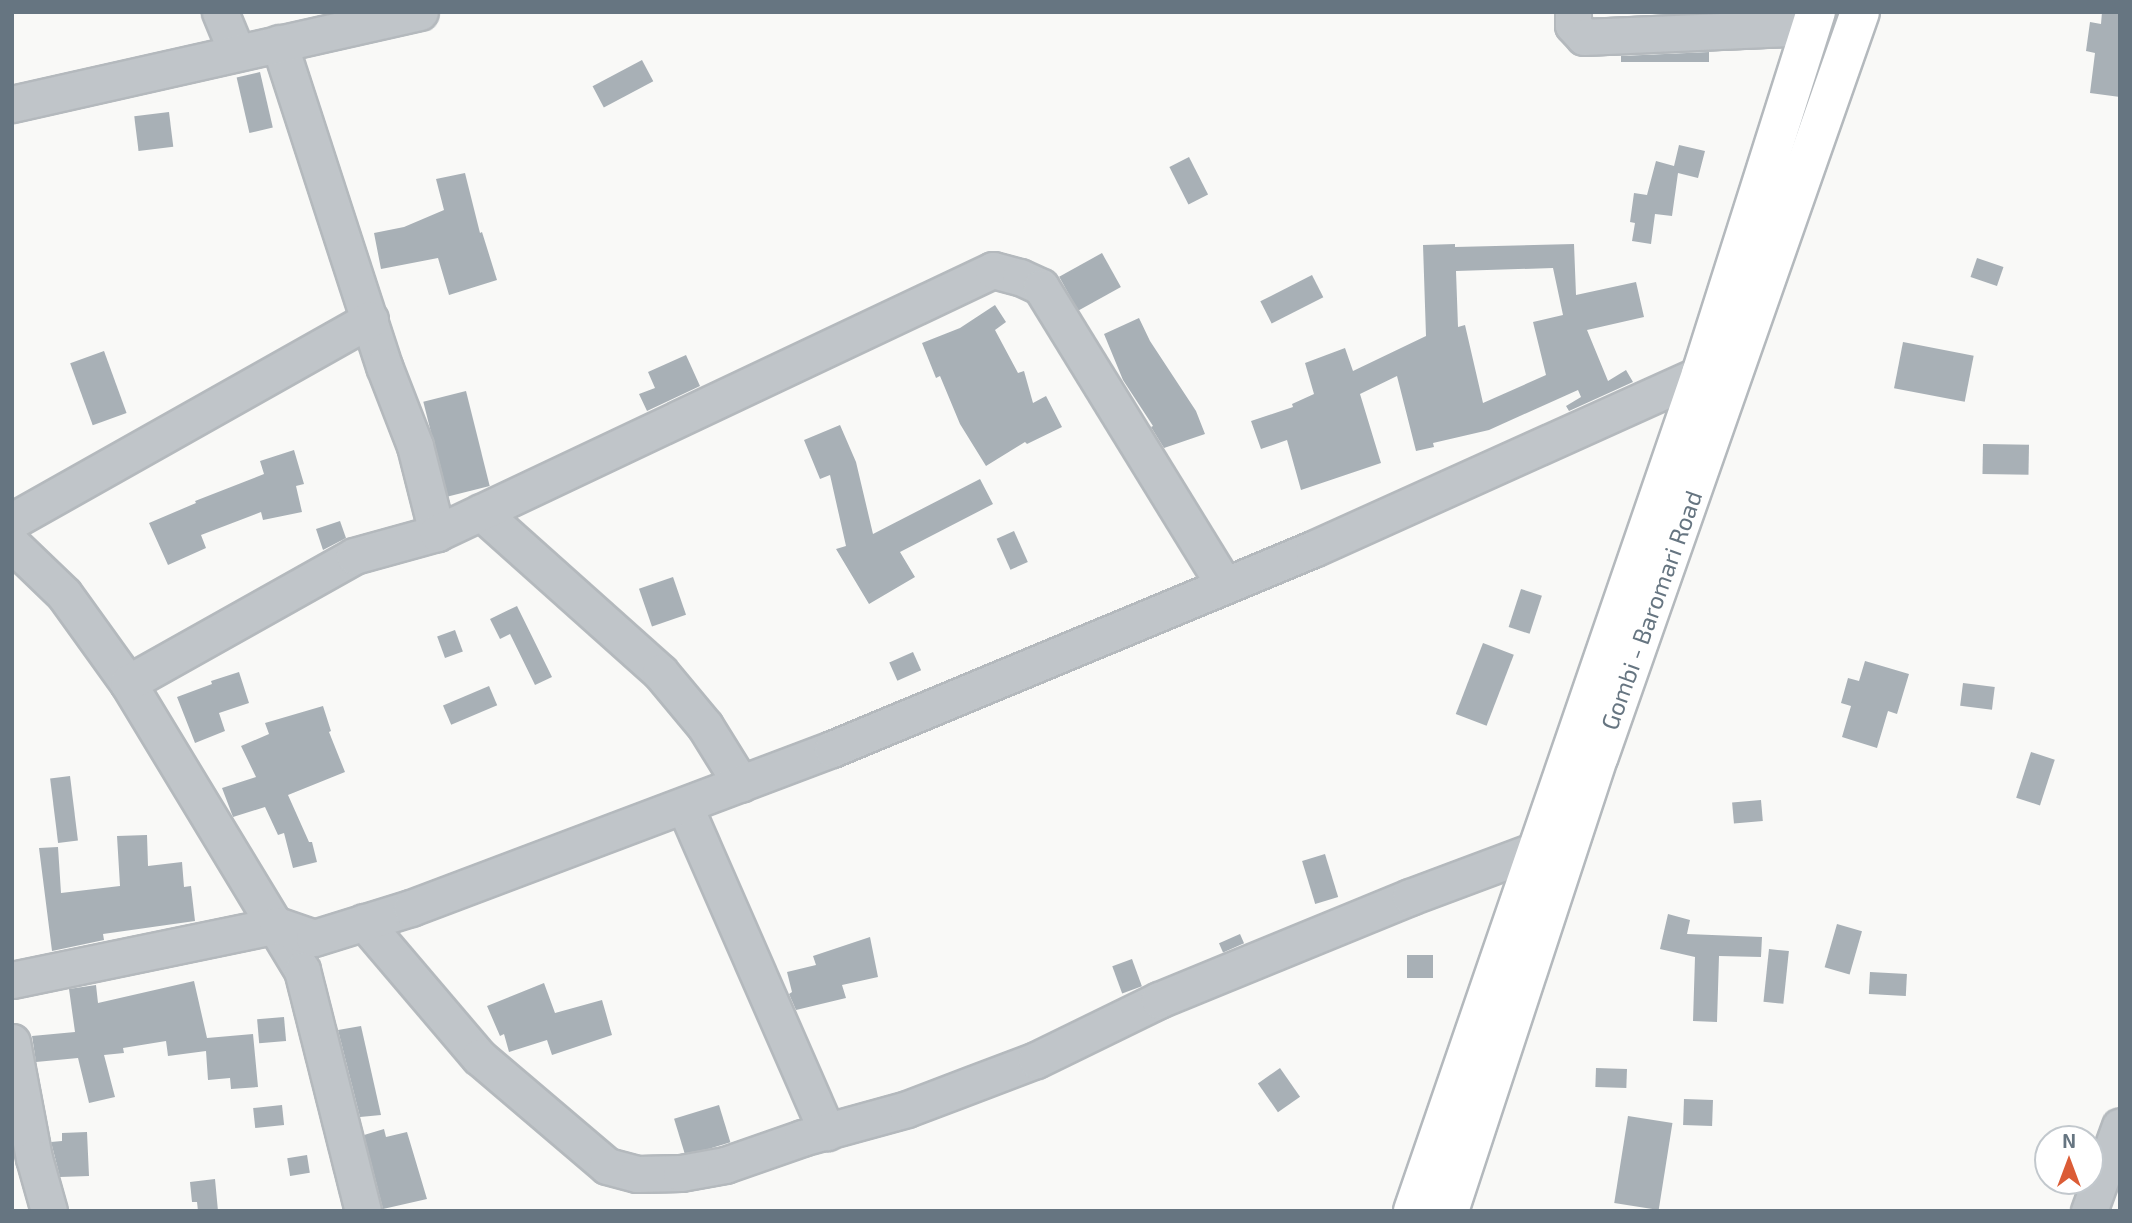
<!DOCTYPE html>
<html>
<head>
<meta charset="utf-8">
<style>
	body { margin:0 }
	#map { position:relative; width:2132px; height:1223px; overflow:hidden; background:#f9f9f7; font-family:"Exo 2",sans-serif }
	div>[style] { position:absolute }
	.building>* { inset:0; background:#a8b0b6; transform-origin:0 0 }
	.roads { filter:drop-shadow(2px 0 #b4b9bd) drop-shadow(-2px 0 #b4b9bd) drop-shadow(0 2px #b4b9bd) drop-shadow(0 -2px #b4b9bd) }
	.minor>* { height:35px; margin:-17.5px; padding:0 17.5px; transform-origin:17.5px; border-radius:17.5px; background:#c0c5c9 }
	.major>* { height:38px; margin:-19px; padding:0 19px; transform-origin:19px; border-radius:19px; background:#fff }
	span { translate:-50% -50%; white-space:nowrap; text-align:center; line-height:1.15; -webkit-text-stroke:7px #fff; paint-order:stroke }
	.street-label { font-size:24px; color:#667581 }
	.frame { position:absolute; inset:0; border:14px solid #667581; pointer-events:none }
	.north { position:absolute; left:2034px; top:1125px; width:70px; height:70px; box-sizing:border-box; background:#fff; border:2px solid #c2c8cd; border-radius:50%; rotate:0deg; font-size:19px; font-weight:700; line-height:28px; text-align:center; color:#667581 }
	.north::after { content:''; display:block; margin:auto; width:24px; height:32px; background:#db5c36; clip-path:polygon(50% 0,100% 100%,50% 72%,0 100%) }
</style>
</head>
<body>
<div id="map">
	<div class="building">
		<i style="clip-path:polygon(2102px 12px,2120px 12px,2120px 97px,2090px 93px,2095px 53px,2086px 51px,2090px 22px,2101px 24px)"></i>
		<i style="clip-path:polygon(1709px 52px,1709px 62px,1621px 62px,1621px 56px)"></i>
		<i style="left:642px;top:60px;width:24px;height:56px;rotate:62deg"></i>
		<i style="left:260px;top:72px;width:57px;height:24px;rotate:77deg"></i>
		<i style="left:169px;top:112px;width:35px;height:35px;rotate:83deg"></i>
		<i style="clip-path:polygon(1679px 145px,1705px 151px,1698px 178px,1678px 173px,1672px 216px,1655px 214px,1651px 244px,1632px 241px,1635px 223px,1630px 222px,1634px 193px,1647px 195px,1656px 161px,1674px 166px)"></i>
		<i style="left:1189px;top:157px;width:42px;height:22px;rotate:63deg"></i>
		<i style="clip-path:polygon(465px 173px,480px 233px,482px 232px,497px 280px,449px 295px,438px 258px,381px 269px,374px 233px,404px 227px,444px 210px,436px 179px)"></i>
		<i style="clip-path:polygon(evenodd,1455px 244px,1455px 247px,1574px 244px,1576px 295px,1636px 282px,1644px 317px,1587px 330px,1608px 381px,1626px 370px,1633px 382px,1569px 411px,1566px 406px,1581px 397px,1578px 390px,1489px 430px,1433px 443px,1434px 447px,1416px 451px,1397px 376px,1360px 394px,1381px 463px,1301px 490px,1287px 440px,1261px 449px,1251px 421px,1293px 407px,1292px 404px,1314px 394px,1305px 363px,1345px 348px,1353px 371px,1426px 336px,1423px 245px,1455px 244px,1553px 268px,1563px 315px,1533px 322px,1546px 375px,1483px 403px,1465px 325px,1458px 327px,1456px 271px,1553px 268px)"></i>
		<i style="left:1102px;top:253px;width:39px;height:49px;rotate:61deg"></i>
		<i style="left:1977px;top:258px;width:28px;height:20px;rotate:19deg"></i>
		<i style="left:1312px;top:275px;width:25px;height:58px;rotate:63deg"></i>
		<i style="clip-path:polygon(995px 305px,1006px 322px,995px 330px,1018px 373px,1024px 371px,1033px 403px,1046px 396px,1062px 427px,1027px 444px,1025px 442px,986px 466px,960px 424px,940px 376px,936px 378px,922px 343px,960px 328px)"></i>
		<i style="clip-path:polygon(1139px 318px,1150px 341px,1196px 411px,1205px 434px,1164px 448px,1151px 427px,1153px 426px,1123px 380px,1104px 334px)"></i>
		<i style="left:1903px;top:342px;width:72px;height:47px;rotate:11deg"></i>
		<i style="left:104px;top:351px;width:66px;height:36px;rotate:70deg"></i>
		<i style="clip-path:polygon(686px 355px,700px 386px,647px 411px,639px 394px,655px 388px,648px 372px)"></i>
		<i style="left:466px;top:391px;width:98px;height:44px;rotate:76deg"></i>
		<i style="clip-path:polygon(840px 425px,856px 462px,873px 534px,980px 479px,993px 504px,900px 552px,915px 577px,869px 604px,836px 549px,846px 546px,830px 475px,820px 479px,804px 440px)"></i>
		<i style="left:1983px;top:444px;width:46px;height:30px;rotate:1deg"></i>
		<i style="clip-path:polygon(294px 450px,304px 484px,296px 486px,302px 512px,263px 520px,261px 512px,201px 535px,206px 548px,168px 565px,149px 523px,196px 503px,195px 501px,264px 474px,260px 461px)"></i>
		<i style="clip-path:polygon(340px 521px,346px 538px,323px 550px,316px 529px)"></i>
		<i style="left:1014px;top:531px;width:34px;height:19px;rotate:66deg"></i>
		<i style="left:673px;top:577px;width:40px;height:36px;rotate:71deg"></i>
		<i style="left:1521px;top:589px;width:22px;height:40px;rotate:18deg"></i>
		<i style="clip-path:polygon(517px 606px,552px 677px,535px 685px,510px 634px,500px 639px,490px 619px)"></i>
		<i style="left:455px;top:630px;width:23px;height:19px;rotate:70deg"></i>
		<i style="left:1483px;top:643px;width:33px;height:76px;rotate:21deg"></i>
		<i style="left:913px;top:652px;width:20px;height:26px;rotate:66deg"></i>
		<i style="clip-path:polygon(1865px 661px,1909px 674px,1897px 714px,1888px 711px,1877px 748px,1842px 737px,1851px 706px,1841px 703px,1848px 678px,1859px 681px)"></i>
		<i style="clip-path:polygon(239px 672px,249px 703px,219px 713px,225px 731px,195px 743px,177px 697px,212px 684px,211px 681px)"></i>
		<i style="left:1963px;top:683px;width:32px;height:23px;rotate:7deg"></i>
		<i style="left:489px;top:686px;width:21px;height:50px;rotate:67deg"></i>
		<i style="clip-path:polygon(323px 706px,331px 731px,329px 732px,345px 772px,288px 795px,309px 842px,312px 842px,317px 862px,293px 868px,284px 833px,278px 835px,265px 807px,233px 817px,222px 788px,256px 777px,241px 746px,269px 734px,265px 723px)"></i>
		<i style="left:2031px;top:752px;width:25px;height:48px;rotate:18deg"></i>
		<i style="left:70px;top:776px;width:65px;height:20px;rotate:83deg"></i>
		<i style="left:1761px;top:800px;width:21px;height:29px;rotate:85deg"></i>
		<i style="clip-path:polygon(147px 835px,148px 866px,182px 862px,184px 887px,191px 886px,195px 921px,103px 934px,104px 940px,52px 951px,39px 848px,58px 847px,61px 893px,120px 886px,117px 836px)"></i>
		<i style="left:1325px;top:854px;width:45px;height:24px;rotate:73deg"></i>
		<i style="clip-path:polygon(1668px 914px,1690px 920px,1687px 934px,1762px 937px,1761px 957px,1719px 956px,1717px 1022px,1693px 1021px,1695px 957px,1660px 949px)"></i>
		<i style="left:1837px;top:924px;width:26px;height:45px;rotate:16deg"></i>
		<i style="left:1240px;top:934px;width:10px;height:23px;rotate:66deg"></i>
		<i style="clip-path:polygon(870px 937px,878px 977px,842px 985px,846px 998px,796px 1010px,789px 994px,792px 992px,787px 972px,816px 965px,813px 956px)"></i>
		<i style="left:1769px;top:949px;width:20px;height:53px;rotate:6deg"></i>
		<i style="left:1407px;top:955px;width:26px;height:23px"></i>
		<i style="left:1132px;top:959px;width:29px;height:21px;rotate:70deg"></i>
		<i style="left:1870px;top:972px;width:37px;height:22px;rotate:3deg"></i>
		<i style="clip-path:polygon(194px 981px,207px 1038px,253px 1034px,258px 1087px,231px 1089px,230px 1078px,208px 1080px,206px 1051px,168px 1056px,166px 1041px,123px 1048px,124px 1053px,104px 1055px,115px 1097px,89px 1103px,78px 1058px,36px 1062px,32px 1036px,75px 1032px,69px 989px,96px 985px,98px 1003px)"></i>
		<i style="clip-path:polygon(544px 983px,555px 1013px,602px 1000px,612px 1035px,552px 1055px,547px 1040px,509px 1052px,504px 1034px,500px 1036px,487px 1006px)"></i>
		<i style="left:284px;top:1017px;width:24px;height:27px;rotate:85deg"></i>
		<i style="clip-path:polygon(361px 1026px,381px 1115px,360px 1117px,338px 1030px)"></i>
		<i style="left:1280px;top:1068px;width:35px;height:27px;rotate:55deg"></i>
		<i style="left:1596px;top:1068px;width:31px;height:19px;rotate:2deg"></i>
		<i style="left:1684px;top:1099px;width:29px;height:26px;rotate:2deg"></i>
		<i style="left:282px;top:1105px;width:20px;height:29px;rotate:84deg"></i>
		<i style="left:719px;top:1105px;width:39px;height:47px;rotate:73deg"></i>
		<i style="left:1628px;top:1116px;width:45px;height:88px;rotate:9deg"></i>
		<i style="clip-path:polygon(384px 1129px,386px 1137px,407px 1132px,427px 1199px,383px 1209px,364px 1135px)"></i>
		<i style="clip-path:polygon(87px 1132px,89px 1176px,60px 1177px,51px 1142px,62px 1141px,62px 1133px)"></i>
		<i style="left:307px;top:1155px;width:18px;height:20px;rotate:81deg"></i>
		<i style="clip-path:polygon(215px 1179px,218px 1211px,198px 1211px,197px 1202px,192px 1202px,190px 1182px)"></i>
	</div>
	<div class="roads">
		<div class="minor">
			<i style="left:220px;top:12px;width:44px;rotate:67.5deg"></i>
			<i style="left:1573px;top:12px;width:13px;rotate:90deg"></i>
			<i style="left:1573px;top:25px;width:16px;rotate:47deg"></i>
			<i style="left:1584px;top:37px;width:228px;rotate:-2.5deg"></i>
			<i style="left:279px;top:43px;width:340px;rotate:72deg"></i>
			<i style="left:384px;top:366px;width:86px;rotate:68.8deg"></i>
			<i style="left:415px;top:446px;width:90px;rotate:75.8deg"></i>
			<i style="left:12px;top:104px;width:418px;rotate:-12.7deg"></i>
			<i style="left:481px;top:512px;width:240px;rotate:41.8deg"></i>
			<i style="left:660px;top:672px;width:70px;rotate:50.2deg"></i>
			<i style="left:705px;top:726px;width:68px;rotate:58.2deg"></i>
			<i style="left:12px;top:521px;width:411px;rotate:-29.4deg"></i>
			<i style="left:12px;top:544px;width:72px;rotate:43.9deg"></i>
			<i style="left:64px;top:594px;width:110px;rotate:54.3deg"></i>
			<i style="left:128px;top:683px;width:336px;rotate:58.8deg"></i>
			<i style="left:302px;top:970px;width:249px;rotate:75.8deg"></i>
			<i style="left:128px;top:683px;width:259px;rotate:-29.3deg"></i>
			<i style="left:354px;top:556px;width:86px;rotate:-15.5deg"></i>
			<i style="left:437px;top:533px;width:615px;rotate:-25.32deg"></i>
			<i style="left:993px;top:270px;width:28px;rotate:15deg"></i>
			<i style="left:1020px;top:277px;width:23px;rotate:25deg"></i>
			<i style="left:1041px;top:287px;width:350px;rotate:58.4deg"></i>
			<i style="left:685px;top:807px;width:355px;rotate:66.4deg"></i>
			<i style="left:364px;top:922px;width:177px;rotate:49.6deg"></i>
			<i style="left:479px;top:1057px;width:168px;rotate:40.4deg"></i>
			<i style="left:607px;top:1166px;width:31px;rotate:15deg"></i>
			<i style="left:637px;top:1174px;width:44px;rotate:-1.3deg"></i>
			<i style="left:681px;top:1173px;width:45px;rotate:-10.3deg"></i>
			<i style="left:725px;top:1165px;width:82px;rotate:-19.3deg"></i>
			<i style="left:802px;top:1138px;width:109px;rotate:-15.4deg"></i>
			<i style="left:907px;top:1109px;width:138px;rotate:-20.8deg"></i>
			<i style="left:1036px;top:1060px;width:137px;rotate:-26deg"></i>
			<i style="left:1159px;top:1000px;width:271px;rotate:-22.3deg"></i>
			<i style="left:1410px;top:897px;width:134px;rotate:-20.5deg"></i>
			<i style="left:12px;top:980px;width:271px;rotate:-11.7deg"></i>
			<i style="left:277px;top:925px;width:39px;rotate:19deg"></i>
			<i style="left:314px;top:938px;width:102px;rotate:-17.2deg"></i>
			<i style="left:411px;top:908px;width:450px;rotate:-20.7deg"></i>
			<i style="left:832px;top:749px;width:521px;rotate:-22.58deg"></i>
			<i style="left:1313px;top:549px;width:426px;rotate:-24.3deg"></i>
			<i style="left:12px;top:1042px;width:118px;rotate:79.3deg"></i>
			<i style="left:34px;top:1158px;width:55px;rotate:74.2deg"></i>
			<i style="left:2089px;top:1211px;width:90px;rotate:-70deg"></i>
		</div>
		<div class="major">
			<i style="left:1413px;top:1211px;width:885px;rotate:-71.01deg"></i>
			<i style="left:1701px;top:374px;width:380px;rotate:-72.4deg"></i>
			<i style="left:1449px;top:1211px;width:479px;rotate:-71.8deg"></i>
			<i style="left:1599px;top:756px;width:788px;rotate:-70.67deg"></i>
		</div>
	</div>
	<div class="street-label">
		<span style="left:1651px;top:610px;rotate:-70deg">Gombi - Baromari Road</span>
	</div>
	<div class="frame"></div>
	<div class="north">N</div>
</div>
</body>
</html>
